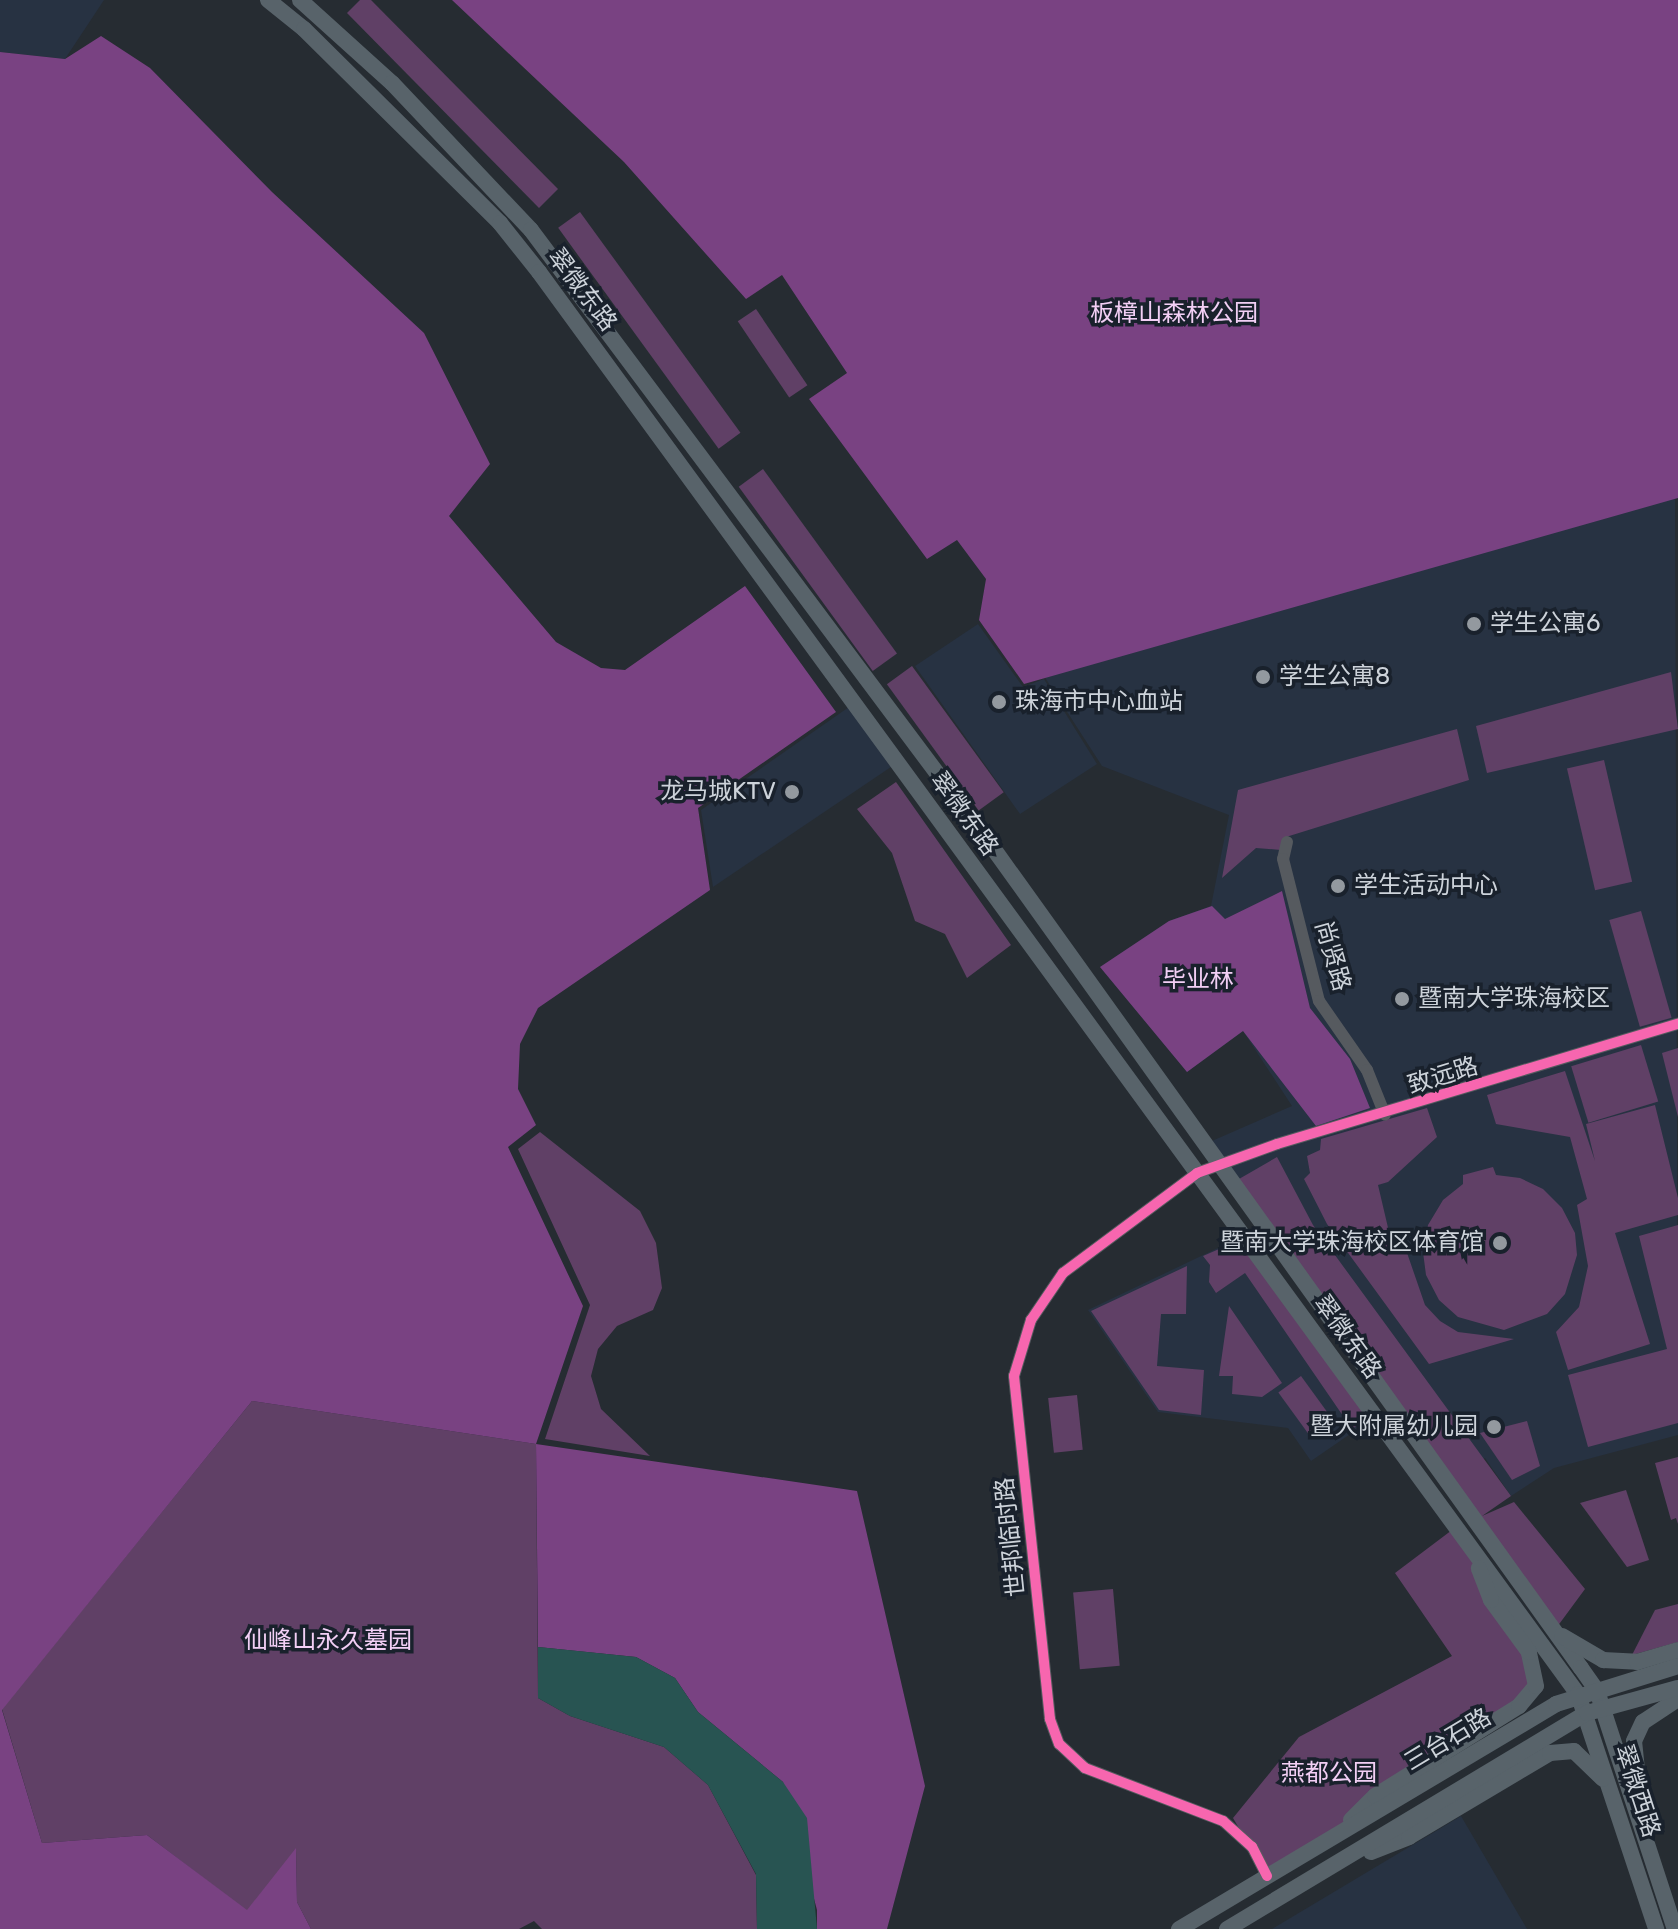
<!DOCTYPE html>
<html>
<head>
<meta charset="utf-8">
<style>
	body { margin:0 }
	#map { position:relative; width:1678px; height:1929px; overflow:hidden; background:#262c32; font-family:Rubik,"Noto Sans SC",sans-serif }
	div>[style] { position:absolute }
	.built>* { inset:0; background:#273242 }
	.green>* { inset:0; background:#604066; transform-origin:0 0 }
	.forest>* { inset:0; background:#794282 }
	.water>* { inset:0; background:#285452 }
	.minor>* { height:12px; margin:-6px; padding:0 6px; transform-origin:6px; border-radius:6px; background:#565a5f }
	.major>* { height:16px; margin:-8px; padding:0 8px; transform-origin:8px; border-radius:8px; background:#58636a }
	.cycleway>* { height:10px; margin:-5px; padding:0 5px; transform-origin:5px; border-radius:5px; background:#f766af }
	.dots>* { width:22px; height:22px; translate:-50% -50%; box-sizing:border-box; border:4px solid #19212c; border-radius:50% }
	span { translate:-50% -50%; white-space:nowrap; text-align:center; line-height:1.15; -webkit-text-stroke:7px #19212c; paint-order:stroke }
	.street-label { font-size:24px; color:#cdd3da }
	.park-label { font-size:24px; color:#f2cff5 }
	.poi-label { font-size:24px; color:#cdd3da }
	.left { translate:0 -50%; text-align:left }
	.right { translate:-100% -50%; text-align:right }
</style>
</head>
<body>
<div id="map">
	<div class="built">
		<i style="clip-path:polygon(0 0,104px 0,65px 59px,0 52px)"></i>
		<i style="clip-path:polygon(1675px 496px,1678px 1435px,1554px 1468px,1511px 1496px,1485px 1458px,1448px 1483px,1205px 1144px,1292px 1106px,1243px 1031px,1187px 1072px,1100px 967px,1169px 921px,1211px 906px,1229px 815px,1102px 766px,1044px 676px)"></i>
		<i style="clip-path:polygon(978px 624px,1023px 687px,1044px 679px,1097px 764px,1020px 814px,915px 666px)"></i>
		<i style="clip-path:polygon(849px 707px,891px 767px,713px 887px,701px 810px)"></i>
		<i style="clip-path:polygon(1243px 1236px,1375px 1417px,1311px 1461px,1288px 1428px,1158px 1412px,1088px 1310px)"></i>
		<i style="clip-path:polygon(1461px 1816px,1527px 1929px,1272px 1929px)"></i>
	</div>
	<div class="green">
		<i style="clip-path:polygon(360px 0,371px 0,558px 189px,539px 208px,347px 13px)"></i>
		<i style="left:580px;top:212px;width:273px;height:27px;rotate:54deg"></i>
		<i style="left:756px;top:309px;width:92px;height:22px;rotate:56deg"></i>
		<i style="left:763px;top:469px;width:228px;height:30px;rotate:54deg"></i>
		<i style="left:912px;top:666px;width:156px;height:31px;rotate:54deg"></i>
		<i style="clip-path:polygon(1671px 672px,1678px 729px,1487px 773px,1476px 726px)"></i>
		<i style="clip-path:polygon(1457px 729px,1469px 780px,1286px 837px,1281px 850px,1256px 848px,1222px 878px,1238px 790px)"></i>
		<i style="left:1604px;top:760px;width:125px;height:38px;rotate:77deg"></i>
		<i style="clip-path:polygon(896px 782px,1011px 945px,967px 978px,945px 934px,915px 921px,892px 853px,857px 809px)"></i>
		<i style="left:1641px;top:911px;width:111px;height:33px;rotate:74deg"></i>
		<i style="left:1641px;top:1045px;width:59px;height:73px;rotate:73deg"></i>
		<i style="clip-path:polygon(1678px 1048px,1678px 1117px,1662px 1053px)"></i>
		<i style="clip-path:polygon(1565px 1071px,1595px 1161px,1586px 1124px,1655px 1105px,1678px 1198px,1678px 1215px,1615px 1233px,1650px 1344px,1568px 1370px,1556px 1332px,1579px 1307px,1588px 1266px,1577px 1205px,1587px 1199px,1570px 1137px,1496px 1124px,1487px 1095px)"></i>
		<i style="clip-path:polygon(1427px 1108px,1437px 1137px,1388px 1182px,1378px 1185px,1393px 1249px,1405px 1247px,1425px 1305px,1440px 1321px,1458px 1332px,1514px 1339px,1429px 1364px,1327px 1224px,1304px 1179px,1310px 1173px,1307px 1156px,1320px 1150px,1321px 1139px)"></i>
		<i style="clip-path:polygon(540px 1132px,640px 1211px,656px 1243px,662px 1288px,653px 1310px,617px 1326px,598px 1349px,591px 1376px,601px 1409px,650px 1456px,545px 1439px,590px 1305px,518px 1149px)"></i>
		<i style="clip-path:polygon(1277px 1157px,1313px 1225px,1511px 1496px,1482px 1516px,1514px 1502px,1585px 1589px,1557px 1627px,1239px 1179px)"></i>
		<i style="clip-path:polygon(1493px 1167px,1496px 1175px,1520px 1178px,1543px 1189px,1562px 1208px,1575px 1233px,1577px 1255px,1565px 1294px,1547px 1314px,1504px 1330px,1458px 1317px,1439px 1300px,1426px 1275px,1423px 1252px,1428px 1225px,1443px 1200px,1463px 1184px,1463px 1175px)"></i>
		<i style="clip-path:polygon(1678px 1225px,1678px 1423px,1588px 1447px,1568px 1375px,1667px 1349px,1639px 1236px)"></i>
		<i style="clip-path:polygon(1242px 1239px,1371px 1416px,1352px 1429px,1245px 1273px,1216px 1293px,1209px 1282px,1210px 1265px,1203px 1256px)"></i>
		<i style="clip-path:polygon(1187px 1266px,1186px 1314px,1161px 1314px,1157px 1366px,1204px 1370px,1201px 1415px,1159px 1410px,1091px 1311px)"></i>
		<i style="clip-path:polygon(1229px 1306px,1282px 1383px,1262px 1397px,1232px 1394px,1233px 1376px,1219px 1376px)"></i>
		<i style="left:1301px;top:1376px;width:56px;height:28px;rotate:54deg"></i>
		<i style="left:1077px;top:1395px;width:55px;height:29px;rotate:84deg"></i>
		<i style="clip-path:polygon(252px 1401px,536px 1444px,538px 1698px,570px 1716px,664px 1747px,708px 1785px,756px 1875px,757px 1929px,542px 1929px,534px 1921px,519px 1929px,311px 1929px,297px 1902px,296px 1850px,247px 1911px,147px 1835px,42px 1843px,2px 1709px)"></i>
		<i style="clip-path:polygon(1527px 1421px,1540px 1466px,1512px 1480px,1480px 1433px)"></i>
		<i style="clip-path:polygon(1678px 1457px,1678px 1524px,1676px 1518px,1671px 1520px,1655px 1463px)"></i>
		<i style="clip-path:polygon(1626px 1490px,1649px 1560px,1627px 1567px,1580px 1503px)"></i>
		<i style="clip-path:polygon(1456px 1527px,1529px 1652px,1536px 1685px,1330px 1839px,1267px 1876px,1233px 1818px,1299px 1737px,1452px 1656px,1395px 1573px)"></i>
		<i style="left:1113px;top:1589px;width:77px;height:40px;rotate:85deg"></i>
		<i style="clip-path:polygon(1678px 1604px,1678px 1642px,1632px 1655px,1655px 1610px)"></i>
	</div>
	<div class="forest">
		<i style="clip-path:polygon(452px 0,1678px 0,1678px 498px,1024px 684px,979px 620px,986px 579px,957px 540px,927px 559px,809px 399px,847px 373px,782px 275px,746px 299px,624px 162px)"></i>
		<i style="clip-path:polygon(101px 36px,150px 68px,272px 192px,424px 333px,490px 464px,449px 516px,556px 642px,601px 668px,625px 670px,745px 586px,836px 712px,698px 808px,710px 890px,538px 1008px,520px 1044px,518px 1089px,536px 1125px,508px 1147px,583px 1306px,536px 1444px,857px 1491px,925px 1786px,887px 1929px,817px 1929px,817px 1910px,783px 1782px,698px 1712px,675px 1678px,636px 1657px,538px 1647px,536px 1444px,252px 1401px,2px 1710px,42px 1843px,147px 1835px,247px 1910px,296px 1848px,297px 1902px,311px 1929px,0 1929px,0 52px,65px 59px)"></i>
		<i style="clip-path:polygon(1282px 891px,1310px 1008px,1350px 1059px,1370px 1108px,1316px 1126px,1243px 1031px,1187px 1072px,1100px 967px,1169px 921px,1212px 906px,1225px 919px)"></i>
	</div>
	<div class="water">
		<i style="clip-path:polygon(538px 1647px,636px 1657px,675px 1678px,698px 1712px,783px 1782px,807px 1818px,817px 1929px,757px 1929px,756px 1874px,708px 1785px,664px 1747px,570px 1716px,538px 1698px)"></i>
	</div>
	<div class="minor">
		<i style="left:1287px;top:842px;width:17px;rotate:103deg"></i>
		<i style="left:1283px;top:859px;width:146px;rotate:75.8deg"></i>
		<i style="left:1319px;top:1001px;width:84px;rotate:55.2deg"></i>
		<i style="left:1367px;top:1070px;width:48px;rotate:68.2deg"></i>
		<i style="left:1267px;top:1876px;width:33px;rotate:-117deg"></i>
		<i style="left:1252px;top:1847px;width:39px;rotate:-138deg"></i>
		<i style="left:1223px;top:1821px;width:148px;rotate:-159deg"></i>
		<i style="left:1085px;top:1768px;width:35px;rotate:-137deg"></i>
		<i style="left:1059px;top:1744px;width:27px;rotate:-110deg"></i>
		<i style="left:1050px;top:1719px;width:345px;rotate:-96deg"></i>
		<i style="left:1014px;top:1376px;width:59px;rotate:-73.1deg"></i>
		<i style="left:1031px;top:1320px;width:57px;rotate:-55.8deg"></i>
		<i style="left:1063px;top:1273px;width:167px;rotate:-36.7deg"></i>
		<i style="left:1197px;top:1173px;width:85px;rotate:-19.9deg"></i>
		<i style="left:1277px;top:1144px;width:419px;rotate:-16.7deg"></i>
	</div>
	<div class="major">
		<i style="left:268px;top:0;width:46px;rotate:38.9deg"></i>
		<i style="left:304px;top:29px;width:276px;rotate:44.7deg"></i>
		<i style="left:500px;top:223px;width:63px;rotate:51.5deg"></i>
		<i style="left:539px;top:272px;width:1761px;rotate:53.85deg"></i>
		<i style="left:1578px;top:1694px;width:248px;rotate:71.6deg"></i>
		<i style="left:300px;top:0;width:124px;rotate:42.1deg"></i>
		<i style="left:392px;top:83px;width:202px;rotate:46.6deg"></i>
		<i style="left:531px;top:230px;width:772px;rotate:53.22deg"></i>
		<i style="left:993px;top:848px;width:1009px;rotate:54.36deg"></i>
		<i style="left:1581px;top:1668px;width:28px;rotate:55deg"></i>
		<i style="left:1597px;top:1691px;width:250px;rotate:71.9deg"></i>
		<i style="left:1562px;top:1636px;width:48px;rotate:30.3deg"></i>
		<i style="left:1603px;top:1660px;width:34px;rotate:3deg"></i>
		<i style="left:1637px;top:1662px;width:43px;rotate:-16.3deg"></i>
		<i style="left:1640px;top:1798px;width:57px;rotate:-96deg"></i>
		<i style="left:1634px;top:1741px;width:21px;rotate:-65deg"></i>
		<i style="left:1643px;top:1722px;width:42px;rotate:-33.3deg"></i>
		<i style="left:1351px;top:1820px;width:34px;rotate:-45deg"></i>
		<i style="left:1375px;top:1796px;width:170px;rotate:-32deg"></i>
		<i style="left:1519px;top:1706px;width:26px;rotate:-50deg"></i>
		<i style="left:1536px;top:1686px;width:35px;rotate:-102deg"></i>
		<i style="left:1529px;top:1652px;width:64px;rotate:-126.2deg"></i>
		<i style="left:1491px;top:1600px;width:34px;rotate:-111deg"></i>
		<i style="left:1371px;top:1852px;width:41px;rotate:-21.5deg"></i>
		<i style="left:1409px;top:1837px;width:164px;rotate:-30.8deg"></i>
		<i style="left:1550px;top:1753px;width:24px;rotate:-5deg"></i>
		<i style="left:1574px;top:1751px;width:40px;rotate:44deg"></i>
		<i style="left:1179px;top:1929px;width:439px;rotate:-30.8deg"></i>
		<i style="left:1556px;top:1704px;width:128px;rotate:-17.3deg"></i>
		<i style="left:1227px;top:1929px;width:420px;rotate:-31deg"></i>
		<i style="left:1587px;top:1713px;width:94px;rotate:-15.4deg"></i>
	</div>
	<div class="cycleway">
		<i style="left:1267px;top:1876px;width:33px;rotate:-117deg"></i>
		<i style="left:1252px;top:1847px;width:39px;rotate:-138deg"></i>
		<i style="left:1223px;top:1821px;width:148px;rotate:-159deg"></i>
		<i style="left:1085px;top:1768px;width:35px;rotate:-137deg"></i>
		<i style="left:1059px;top:1744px;width:27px;rotate:-110deg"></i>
		<i style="left:1050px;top:1719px;width:345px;rotate:-96deg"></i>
		<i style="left:1014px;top:1376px;width:59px;rotate:-73.1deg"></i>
		<i style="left:1031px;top:1320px;width:57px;rotate:-55.8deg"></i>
		<i style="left:1063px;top:1273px;width:167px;rotate:-36.7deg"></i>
		<i style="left:1197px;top:1173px;width:85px;rotate:-19.9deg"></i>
		<i style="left:1277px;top:1144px;width:419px;rotate:-16.7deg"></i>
	</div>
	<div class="dots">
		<i style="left:1474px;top:624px;background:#93999f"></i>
		<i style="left:1263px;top:677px;background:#93999f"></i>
		<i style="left:999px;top:702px;background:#93999f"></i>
		<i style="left:792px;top:792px;background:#93999f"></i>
		<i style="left:1338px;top:886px;background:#93999f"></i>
		<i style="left:1402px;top:999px;background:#93999f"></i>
		<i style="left:1500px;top:1243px;background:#93999f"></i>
		<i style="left:1494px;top:1427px;background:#93999f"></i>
	</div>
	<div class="street-label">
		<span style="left:582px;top:290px;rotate:53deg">翠微东路</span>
		<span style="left:964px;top:814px;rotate:54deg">翠微东路</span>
		<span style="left:1332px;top:956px;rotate:74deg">尚贤路</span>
		<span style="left:1443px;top:1076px;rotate:-17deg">致远路</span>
		<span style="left:1347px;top:1337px;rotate:54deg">翠微东路</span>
		<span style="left:1011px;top:1537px;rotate:-96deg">世邦临时路</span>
		<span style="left:1448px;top:1740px;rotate:-31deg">三台石路</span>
		<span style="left:1637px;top:1791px;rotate:72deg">翠微西路</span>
	</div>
	<div class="park-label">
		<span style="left:1174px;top:314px">板樟山森林公园</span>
		<span style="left:1198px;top:980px">毕业林</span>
		<span style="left:328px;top:1641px">仙峰山永久墓园</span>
		<span style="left:1329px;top:1774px">燕都公园</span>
	</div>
	<div class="poi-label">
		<span class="left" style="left:1490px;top:624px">学生公寓6</span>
		<span class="left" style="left:1279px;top:677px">学生公寓8</span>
		<span class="left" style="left:1015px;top:702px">珠海市中心血站</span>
		<span class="right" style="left:776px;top:792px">龙马城KTV</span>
		<span class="left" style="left:1354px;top:886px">学生活动中心</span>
		<span class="left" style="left:1418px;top:999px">暨南大学珠海校区</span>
		<span class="right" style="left:1484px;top:1243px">暨南大学珠海校区体育馆</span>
		<span class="right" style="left:1478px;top:1427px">暨大附属幼儿园</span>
	</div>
</div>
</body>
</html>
